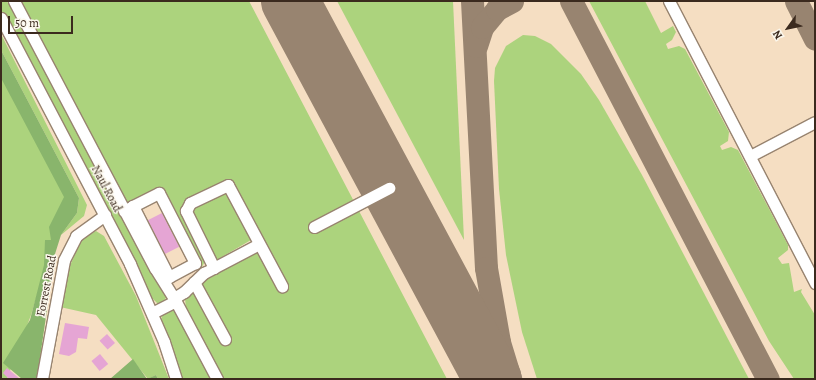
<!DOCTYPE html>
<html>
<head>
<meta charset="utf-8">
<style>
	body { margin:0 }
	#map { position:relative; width:816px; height:380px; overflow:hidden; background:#f5dec2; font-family:Alegreya,serif }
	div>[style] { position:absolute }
	.green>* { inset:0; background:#acd37d }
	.forest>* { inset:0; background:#89b56c }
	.taxiway>* { height:23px; margin:-11.5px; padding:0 11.5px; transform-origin:11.5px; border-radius:11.5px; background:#988470 }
	.runway>* { height:58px; margin:-29px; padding:0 29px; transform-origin:29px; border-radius:29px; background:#988470 }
	.building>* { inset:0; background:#e5a5d4; transform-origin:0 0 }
	.roads { filter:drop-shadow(1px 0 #988470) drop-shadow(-1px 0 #988470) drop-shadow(0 1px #988470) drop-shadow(0 -1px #988470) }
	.minor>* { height:11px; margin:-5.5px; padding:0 5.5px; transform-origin:5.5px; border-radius:5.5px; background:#fff }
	span { translate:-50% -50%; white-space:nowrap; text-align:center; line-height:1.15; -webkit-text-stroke:3px #fbf7ec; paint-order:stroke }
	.street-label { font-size:12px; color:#3b2a1e }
	.frame { position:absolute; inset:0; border:2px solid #3b2a1e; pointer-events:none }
	.north { position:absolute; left:768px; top:8px; width:40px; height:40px; -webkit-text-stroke:3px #fbf7ec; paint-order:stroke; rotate:237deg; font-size:11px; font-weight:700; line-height:16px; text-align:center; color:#3b2a1e }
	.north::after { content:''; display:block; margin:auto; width:14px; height:18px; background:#3b2a1e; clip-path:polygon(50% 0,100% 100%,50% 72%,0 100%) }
	.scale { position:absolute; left:8px; top:16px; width:65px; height:18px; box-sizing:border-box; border:2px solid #3b2a1e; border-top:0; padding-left:5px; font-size:12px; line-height:14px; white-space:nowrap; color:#3b2a1e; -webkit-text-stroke:3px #fbf7ec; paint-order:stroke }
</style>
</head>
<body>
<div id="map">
	<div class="green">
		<i style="clip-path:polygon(1px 1px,7px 1px,25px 33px,149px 270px,167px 296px,164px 301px,158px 304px,150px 296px,121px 236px,1px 12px)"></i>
		<i style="clip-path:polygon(19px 1px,249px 1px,447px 379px,223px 379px,186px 308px,185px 299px,203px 278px,256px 251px,284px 284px,284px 276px,278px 272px,229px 179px,188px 200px,205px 261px,201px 269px,190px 270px,200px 263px,161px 188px,126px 204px)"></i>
		<i style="clip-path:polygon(337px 1px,453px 1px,464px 240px)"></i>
		<i style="clip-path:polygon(589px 1px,645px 1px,661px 33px,673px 26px,676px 32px,672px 40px,666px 44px,668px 49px,679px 46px,685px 49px,729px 132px,728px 141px,720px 146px,722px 150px,731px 147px,738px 150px,788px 245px,788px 250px,778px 258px,782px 264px,789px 263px,794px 292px,802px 289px,801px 292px,815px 315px,815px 379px,794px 379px,769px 341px)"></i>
		<i style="clip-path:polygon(1px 34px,87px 205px,84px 216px,61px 235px,77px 213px,79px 198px,1px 50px)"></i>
		<i style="clip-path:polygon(523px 35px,535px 36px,551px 44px,581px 74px,599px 100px,642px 175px,749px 379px,537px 379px,522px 332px,506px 255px,499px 189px,494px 81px,495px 68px,506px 46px)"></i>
		<i style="clip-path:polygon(1px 69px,66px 198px,31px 315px,7px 379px,1px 379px)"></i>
		<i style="clip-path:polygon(221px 192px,227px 193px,251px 240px,215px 261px,191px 213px,193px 205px)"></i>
		<i style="clip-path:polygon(96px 231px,104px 236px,136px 296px,169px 379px,158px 379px,156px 375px,148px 379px,96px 315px,60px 307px,69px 268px,78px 247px,84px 238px)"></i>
		<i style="clip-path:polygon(171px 310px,175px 311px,211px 379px,180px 379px,161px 321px,163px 311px)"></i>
	</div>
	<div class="forest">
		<i style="clip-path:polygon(1px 50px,79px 198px,77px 213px,61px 235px,55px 254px,37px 379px,22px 379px,3px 363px,30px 320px,44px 265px,45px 240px,51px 240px,49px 227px,64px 197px,1px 78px)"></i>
		<i style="clip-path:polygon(133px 359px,147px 379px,156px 375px,158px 379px,110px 379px)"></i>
	</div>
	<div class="taxiway">
		<i style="left:472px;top:1px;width:267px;rotate:87deg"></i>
		<i style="left:486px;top:268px;width:75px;rotate:80deg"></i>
		<i style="left:499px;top:342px;width:39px;rotate:73deg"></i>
		<i style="left:571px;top:1px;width:426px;rotate:62.5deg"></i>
		<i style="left:796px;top:1px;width:42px;rotate:63.4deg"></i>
		<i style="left:476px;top:46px;width:20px;rotate:-72deg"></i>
		<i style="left:482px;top:27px;width:23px;rotate:-50deg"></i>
		<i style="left:497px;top:9px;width:17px;rotate:-28deg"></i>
	</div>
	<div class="runway">
		<i style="left:290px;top:1px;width:429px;rotate:61.8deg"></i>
	</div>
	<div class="building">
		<i style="left:162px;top:213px;width:38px;height:16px;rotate:63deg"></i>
		<i style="clip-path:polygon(65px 323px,89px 327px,87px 339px,78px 338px,76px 352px,69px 356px,59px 354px)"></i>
		<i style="left:107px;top:334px;width:12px;height:10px;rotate:48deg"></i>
		<i style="left:100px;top:354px;width:13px;height:11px;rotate:51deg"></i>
		<i style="clip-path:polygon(7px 368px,20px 379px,9px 379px,3px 373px)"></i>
	</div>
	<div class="roads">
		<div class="minor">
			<i style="left:14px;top:1px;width:302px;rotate:62.2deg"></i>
			<i style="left:155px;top:268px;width:36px;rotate:58deg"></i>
			<i style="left:174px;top:298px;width:92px;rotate:62deg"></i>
			<i style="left:669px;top:1px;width:318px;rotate:62.6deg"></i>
			<i style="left:1px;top:18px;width:278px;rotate:62.3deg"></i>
			<i style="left:130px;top:264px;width:85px;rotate:66.4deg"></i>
			<i style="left:164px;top:342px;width:39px;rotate:72deg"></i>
			<i style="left:750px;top:156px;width:73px;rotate:-27.6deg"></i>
			<i style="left:124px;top:211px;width:10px;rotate:-29deg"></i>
			<i style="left:133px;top:206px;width:29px;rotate:-27deg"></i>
			<i style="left:159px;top:193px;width:79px;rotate:62.8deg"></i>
			<i style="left:195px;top:263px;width:30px;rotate:152deg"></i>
			<i style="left:169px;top:277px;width:80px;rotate:-116.9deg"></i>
			<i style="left:314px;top:227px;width:85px;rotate:-27.5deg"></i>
			<i style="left:214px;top:268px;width:64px;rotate:-116.2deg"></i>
			<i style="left:186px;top:211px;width:9px;rotate:-63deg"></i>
			<i style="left:190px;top:203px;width:42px;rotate:-25.3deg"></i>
			<i style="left:228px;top:185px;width:115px;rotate:61.9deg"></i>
			<i style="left:194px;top:282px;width:65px;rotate:61.5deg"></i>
			<i style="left:174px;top:298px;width:12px;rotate:-31deg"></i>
			<i style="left:184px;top:292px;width:28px;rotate:-44deg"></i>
			<i style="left:204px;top:273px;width:62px;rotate:-27.8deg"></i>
			<i style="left:152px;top:313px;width:27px;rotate:-27deg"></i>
			<i style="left:42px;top:379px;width:121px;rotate:-79.5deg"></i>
			<i style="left:64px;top:260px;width:27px;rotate:-63deg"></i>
			<i style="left:76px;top:236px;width:36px;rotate:-36deg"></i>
		</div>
	</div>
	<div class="street-label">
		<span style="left:106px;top:189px;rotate:62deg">Naul Road</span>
		<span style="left:47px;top:286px;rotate:-79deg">Forrest Road</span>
	</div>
	<div class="frame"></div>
	<div class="north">N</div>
	<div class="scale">50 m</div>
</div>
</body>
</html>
